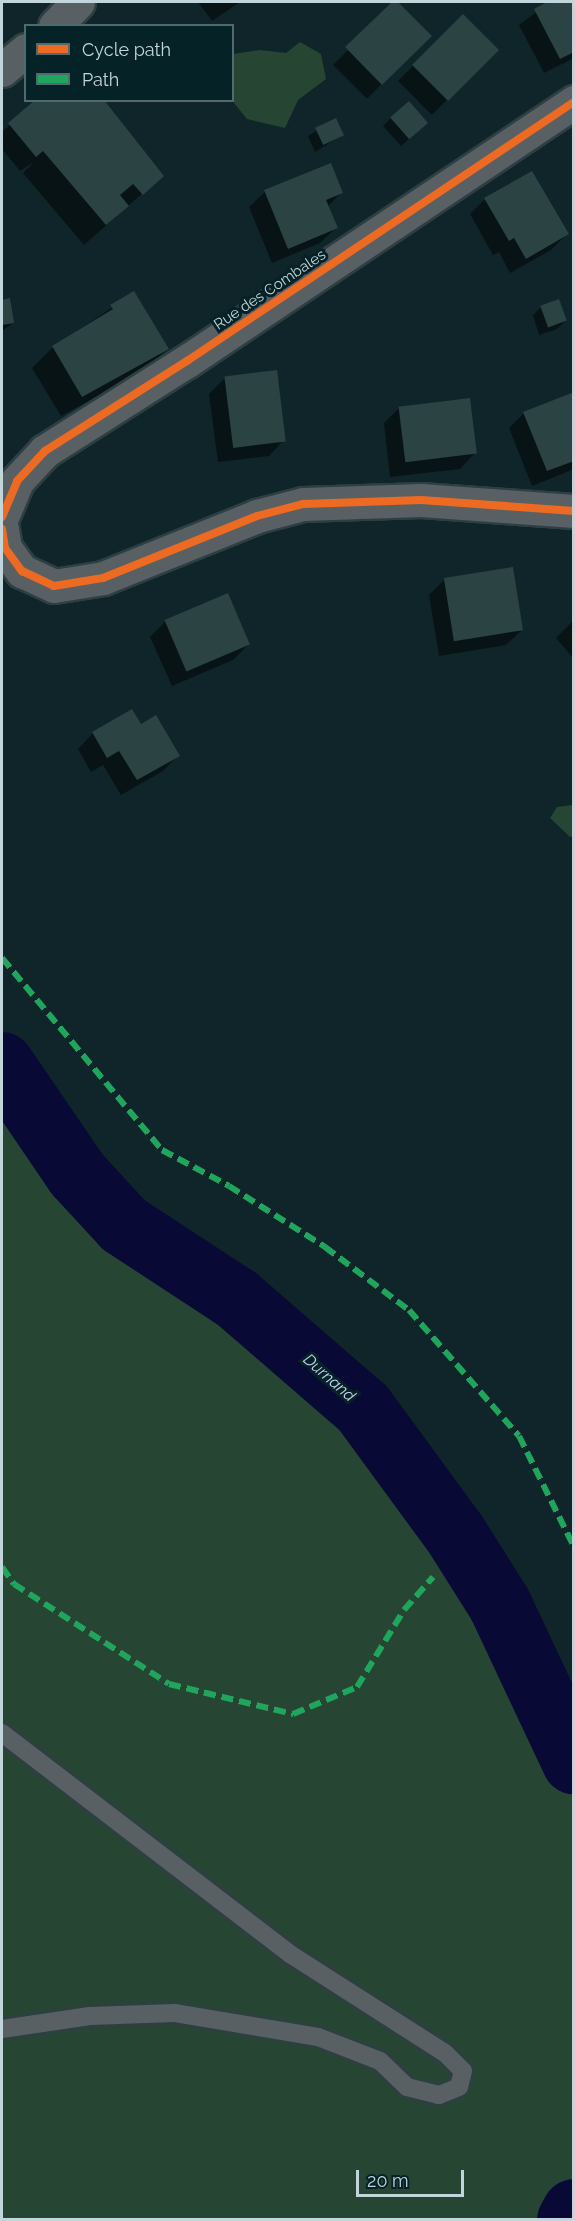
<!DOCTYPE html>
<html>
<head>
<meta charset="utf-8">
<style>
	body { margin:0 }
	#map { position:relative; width:575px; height:2221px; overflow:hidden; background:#0f2529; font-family:Raleway,sans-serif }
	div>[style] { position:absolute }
	.green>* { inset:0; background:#264633 }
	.shadow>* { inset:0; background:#0007; transform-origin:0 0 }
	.river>* { height:64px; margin:-32px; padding:0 32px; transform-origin:32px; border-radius:32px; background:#080934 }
	.building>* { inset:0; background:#2b4343; transform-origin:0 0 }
	.roads { filter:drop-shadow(2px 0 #2e3f43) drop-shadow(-2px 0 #2e3f43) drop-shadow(0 2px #2e3f43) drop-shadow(0 -2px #2e3f43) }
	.lane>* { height:18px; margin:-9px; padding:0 9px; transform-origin:9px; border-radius:9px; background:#596063 }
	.street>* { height:33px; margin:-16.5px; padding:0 16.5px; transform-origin:16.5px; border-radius:16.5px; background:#596063 }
	.quiet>* { height:6px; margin-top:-3px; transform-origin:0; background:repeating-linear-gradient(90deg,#20a55d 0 12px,transparent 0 18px) }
	.cycleway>* { height:8px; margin:-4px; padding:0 4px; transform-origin:4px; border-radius:4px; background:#ed6a23 }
	span { translate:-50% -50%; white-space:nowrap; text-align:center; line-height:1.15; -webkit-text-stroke:6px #052227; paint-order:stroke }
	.street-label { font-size:15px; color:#c2d5da }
	.water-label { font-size:16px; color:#c9d2f3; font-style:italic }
	.frame { position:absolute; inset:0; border:3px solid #c2d5da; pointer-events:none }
	.legend { position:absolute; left:24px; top:24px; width:210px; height:78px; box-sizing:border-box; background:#052227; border:2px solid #516a6f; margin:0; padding:8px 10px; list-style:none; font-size:18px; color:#c2d5da }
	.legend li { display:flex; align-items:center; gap:12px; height:30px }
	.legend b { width:30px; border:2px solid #516a6f }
	.scale { position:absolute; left:356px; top:2170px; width:108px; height:27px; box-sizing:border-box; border:3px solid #c2d5da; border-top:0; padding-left:8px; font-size:18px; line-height:21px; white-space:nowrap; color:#c2d5da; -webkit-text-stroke:4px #052227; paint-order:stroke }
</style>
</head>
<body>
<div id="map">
	<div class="green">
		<i style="clip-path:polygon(300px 42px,321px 54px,326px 79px,298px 100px,285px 128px,247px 119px,234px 103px,233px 54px,260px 50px,286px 53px)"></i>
		<i style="clip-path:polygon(573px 805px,573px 836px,570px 837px,550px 818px,557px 807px)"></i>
		<i style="clip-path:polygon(2px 1079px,126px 1212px,380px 1399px,573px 1773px,573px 2219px,2px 2219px)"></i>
	</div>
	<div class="shadow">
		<i style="clip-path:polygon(198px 2px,240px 2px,212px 21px)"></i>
		<i style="left:396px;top:2px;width:48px;height:89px;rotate:45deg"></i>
		<i style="clip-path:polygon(550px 2px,574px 2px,574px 58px,544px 73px,519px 25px)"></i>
		<i style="left:463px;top:16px;width:48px;height:92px;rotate:45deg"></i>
		<i style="clip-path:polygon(38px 100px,105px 100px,101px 103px,162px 176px,84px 245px,23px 173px,34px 162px,20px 171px,2px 149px,2px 132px)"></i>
		<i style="clip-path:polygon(391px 118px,418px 131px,401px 146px,383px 126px)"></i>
		<i style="clip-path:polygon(335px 120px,342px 135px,315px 152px,308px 136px)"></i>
		<i style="clip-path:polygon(265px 192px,341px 193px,327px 207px,336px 228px,320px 243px,272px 263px,249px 207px)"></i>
		<i style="clip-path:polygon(485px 199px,567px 234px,551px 250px,510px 273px,499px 252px,493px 255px,470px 214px)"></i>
		<i style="clip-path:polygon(134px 293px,168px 348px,147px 369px,61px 416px,32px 368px,53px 347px)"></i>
		<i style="clip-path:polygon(8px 300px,13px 323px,2px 331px,2px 301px)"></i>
		<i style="clip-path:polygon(541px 307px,565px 321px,557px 329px,539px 335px,533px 315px)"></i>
		<i style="clip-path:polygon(225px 378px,284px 440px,269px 456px,218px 462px,209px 394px)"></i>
		<i style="clip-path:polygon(574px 393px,574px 469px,532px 486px,509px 428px,524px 413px)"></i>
		<i style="clip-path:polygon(399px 408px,475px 453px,460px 469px,390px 477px,384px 423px)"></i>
		<i style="clip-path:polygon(444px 580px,522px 630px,506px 645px,439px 656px,429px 595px)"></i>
		<i style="clip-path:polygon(574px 620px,574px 659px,556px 638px)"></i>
		<i style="clip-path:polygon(166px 621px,248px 645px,233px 660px,172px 686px,150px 637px)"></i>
		<i style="clip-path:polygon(140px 726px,178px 755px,163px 771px,121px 795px,103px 765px,91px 772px,78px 749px,93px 733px)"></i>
	</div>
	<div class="river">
		<i style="left:2px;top:1064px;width:133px;rotate:55.7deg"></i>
		<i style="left:77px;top:1174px;width:69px;rotate:47.3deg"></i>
		<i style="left:124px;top:1225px;width:135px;rotate:33.2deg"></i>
		<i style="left:237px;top:1299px;width:167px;rotate:40.9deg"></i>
		<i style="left:363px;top:1408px;width:157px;rotate:53.8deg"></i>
		<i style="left:456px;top:1535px;width:83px;rotate:57.8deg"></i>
		<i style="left:500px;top:1605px;width:174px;rotate:64.8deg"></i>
		<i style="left:569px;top:2220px;width:10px;rotate:-61deg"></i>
	</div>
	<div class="building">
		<i style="clip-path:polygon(392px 2px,398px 2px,432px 36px,382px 85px,345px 47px)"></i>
		<i style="clip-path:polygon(547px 2px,574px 2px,574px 52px,560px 59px,534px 9px)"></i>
		<i style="left:463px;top:14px;width:51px;height:72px;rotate:45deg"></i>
		<i style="clip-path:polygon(35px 100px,104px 100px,164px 176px,143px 195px,133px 184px,120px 195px,129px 206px,106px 225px,43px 151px,36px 157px,8px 123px)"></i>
		<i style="left:409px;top:101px;width:29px;height:25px;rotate:49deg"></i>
		<i style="left:336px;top:118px;width:19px;height:23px;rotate:65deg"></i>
		<i style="clip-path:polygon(331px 163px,343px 193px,326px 200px,338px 228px,288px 249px,264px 190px)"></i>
		<i style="clip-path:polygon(532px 171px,569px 234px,526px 259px,514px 238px,509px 241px,484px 198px)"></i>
		<i style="clip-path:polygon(134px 291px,169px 349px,82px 397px,52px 346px,113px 309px,110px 305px)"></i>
		<i style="clip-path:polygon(10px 298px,14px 323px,2px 325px,2px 300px)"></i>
		<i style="left:559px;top:299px;width:23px;height:20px;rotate:70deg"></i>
		<i style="left:277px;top:370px;width:72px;height:53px;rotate:83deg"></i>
		<i style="clip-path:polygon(574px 392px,574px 461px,547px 471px,523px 412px)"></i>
		<i style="left:470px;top:398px;width:56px;height:72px;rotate:83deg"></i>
		<i style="left:513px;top:567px;width:64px;height:70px;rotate:81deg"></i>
		<i style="left:228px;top:593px;width:56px;height:69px;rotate:67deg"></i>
		<i style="clip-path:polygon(132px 709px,141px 724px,156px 715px,180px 756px,137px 780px,119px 751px,107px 758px,92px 732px)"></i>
	</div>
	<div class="roads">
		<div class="lane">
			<i style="left:2px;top:1733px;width:363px;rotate:37.5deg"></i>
			<i style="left:290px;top:1954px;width:184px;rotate:32.6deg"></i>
			<i style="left:445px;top:2053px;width:25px;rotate:45deg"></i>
			<i style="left:463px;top:2071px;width:16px;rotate:104deg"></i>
			<i style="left:459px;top:2087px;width:22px;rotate:158deg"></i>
			<i style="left:439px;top:2095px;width:33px;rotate:-166deg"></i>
			<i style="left:407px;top:2087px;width:37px;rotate:-136deg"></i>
			<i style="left:380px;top:2061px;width:66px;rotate:-158.8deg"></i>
			<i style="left:318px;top:2037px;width:146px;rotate:-170.5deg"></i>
			<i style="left:174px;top:2013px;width:84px;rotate:178deg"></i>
			<i style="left:90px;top:2016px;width:89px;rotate:171.6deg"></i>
		</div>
		<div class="street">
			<i style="left:55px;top:26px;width:33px;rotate:-46deg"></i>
			<i style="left:2px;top:70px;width:31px;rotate:-40deg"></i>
			<i style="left:2px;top:517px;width:39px;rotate:-67deg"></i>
			<i style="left:17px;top:481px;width:41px;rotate:-47deg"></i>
			<i style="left:45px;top:451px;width:168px;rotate:-32.4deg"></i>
			<i style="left:187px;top:361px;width:466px;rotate:-33.8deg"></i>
			<i style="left:2px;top:529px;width:19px;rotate:81deg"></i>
			<i style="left:5px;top:548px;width:29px;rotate:54deg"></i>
			<i style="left:22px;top:571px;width:35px;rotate:25deg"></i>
			<i style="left:54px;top:586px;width:50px;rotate:-9.3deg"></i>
			<i style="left:103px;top:578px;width:166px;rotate:-21.9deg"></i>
			<i style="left:257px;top:516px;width:48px;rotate:-14.6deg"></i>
			<i style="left:303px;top:504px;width:118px;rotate:-1.9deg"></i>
			<i style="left:421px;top:500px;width:153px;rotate:4.1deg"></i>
		</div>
	</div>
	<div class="quiet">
		<i style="left:2px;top:958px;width:250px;rotate:50.2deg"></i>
		<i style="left:162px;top:1150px;width:76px;rotate:28.2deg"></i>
		<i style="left:229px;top:1186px;width:114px;rotate:32.4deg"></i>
		<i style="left:325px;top:1247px;width:105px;rotate:36.9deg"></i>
		<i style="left:409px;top:1310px;width:167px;rotate:48.9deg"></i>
		<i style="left:519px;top:1436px;width:124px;rotate:63.6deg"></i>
		<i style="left:2px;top:1567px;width:21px;rotate:55deg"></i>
		<i style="left:14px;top:1584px;width:184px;rotate:32.8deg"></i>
		<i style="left:169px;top:1684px;width:128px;rotate:13.6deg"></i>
		<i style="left:293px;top:1714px;width:69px;rotate:-22.9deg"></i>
		<i style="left:357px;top:1687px;width:90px;rotate:-58.6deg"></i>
		<i style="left:404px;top:1610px;width:44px;rotate:-48.7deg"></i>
	</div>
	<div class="cycleway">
		<i style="left:2px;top:517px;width:39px;rotate:-67deg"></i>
		<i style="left:17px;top:481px;width:41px;rotate:-47deg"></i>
		<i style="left:45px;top:451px;width:168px;rotate:-32.4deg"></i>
		<i style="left:187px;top:361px;width:466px;rotate:-33.8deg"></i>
		<i style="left:2px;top:529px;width:19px;rotate:81deg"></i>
		<i style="left:5px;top:548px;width:29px;rotate:54deg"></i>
		<i style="left:22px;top:571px;width:35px;rotate:25deg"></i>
		<i style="left:54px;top:586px;width:50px;rotate:-9.3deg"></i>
		<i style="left:103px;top:578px;width:166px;rotate:-21.9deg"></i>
		<i style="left:257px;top:516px;width:48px;rotate:-14.6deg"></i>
		<i style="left:303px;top:504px;width:118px;rotate:-1.9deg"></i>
		<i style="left:421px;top:500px;width:153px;rotate:4.1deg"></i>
	</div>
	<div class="street-label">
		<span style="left:270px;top:290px;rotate:-34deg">Rue des Combales</span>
	</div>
	<div class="water-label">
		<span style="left:329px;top:1378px;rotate:41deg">Durnand</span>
	</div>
	<div class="frame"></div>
	<ul class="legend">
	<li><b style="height:8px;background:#ed6a23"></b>Cycle path</li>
	<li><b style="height:8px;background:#20a55d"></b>Path</li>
	</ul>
	<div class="scale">20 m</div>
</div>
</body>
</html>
